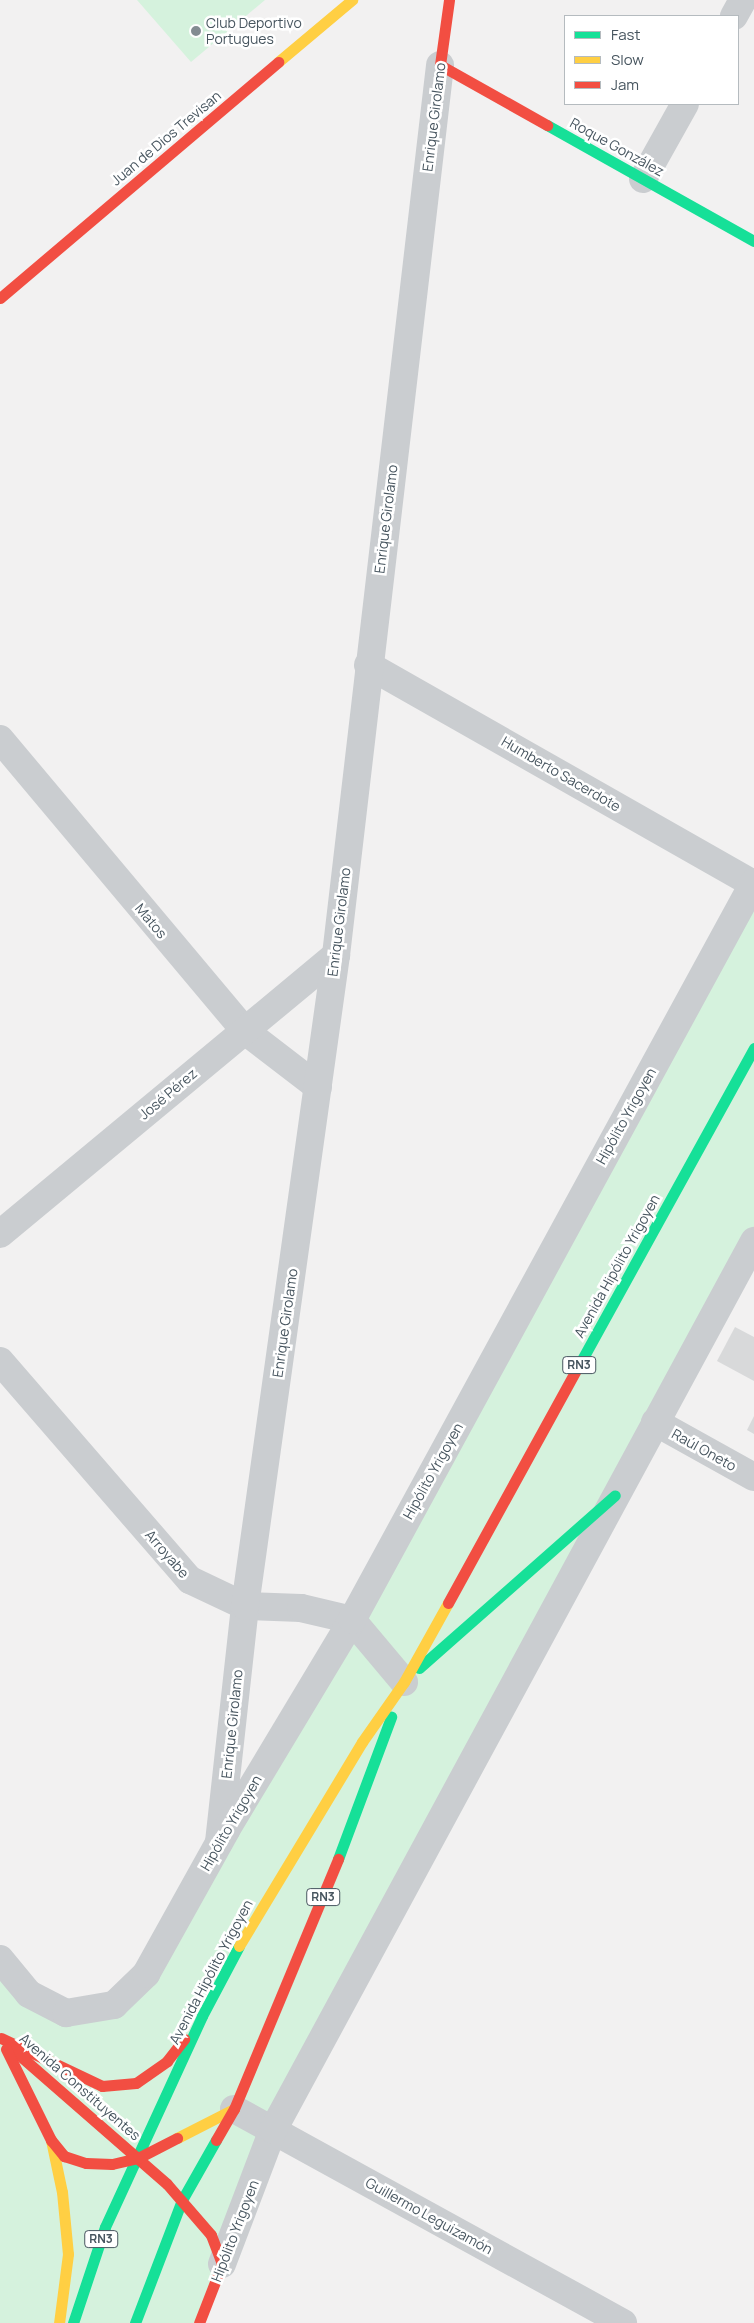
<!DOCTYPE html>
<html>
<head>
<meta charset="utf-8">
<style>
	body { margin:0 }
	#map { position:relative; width:754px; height:2323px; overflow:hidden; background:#f2f1f1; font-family:Manrope,sans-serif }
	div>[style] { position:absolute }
	.green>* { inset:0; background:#d5f2dd }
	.building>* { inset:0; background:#d8d9da }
	.street>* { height:28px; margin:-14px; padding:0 14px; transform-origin:14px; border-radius:14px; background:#cacdd0 }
	.fast>* { height:11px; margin:-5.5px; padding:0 5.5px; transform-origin:5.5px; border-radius:5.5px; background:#16e098 }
	.slow>* { height:11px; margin:-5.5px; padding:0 5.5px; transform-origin:5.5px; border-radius:5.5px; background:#ffcf43 }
	.jam>* { height:11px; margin:-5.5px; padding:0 5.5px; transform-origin:5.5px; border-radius:5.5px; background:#f24e42 }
	.dots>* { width:14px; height:14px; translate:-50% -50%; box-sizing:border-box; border:2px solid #fff; border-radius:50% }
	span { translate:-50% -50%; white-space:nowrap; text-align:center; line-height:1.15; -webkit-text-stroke:5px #fff; paint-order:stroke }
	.shield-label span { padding:1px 4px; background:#fff; border:1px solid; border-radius:4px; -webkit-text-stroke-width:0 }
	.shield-label { font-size:12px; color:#47555f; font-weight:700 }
	.poi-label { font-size:14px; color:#47555f }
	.left { translate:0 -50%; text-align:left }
	.street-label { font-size:14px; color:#47555f }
	.legend { position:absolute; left:564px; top:15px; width:175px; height:90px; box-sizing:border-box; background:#fff; border:1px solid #b5bbbf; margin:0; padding:6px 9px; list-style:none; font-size:15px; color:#47555f }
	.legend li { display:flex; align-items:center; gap:10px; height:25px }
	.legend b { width:25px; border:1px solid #b5bbbf }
</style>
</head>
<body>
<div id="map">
	<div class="green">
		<i style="clip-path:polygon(137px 0,265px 0,191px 62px)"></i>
		<i style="clip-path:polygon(754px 882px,754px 1241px,273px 2130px,199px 2323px,0 2323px,0 1959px,66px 2013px,146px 1974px)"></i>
	</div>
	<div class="building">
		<i style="clip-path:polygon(735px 1327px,754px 1337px,754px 1381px,717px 1361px)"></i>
		<i style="clip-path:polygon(754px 1416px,754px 1434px,747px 1430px)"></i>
	</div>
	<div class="street">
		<i style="left:734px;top:16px;width:18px;rotate:-61deg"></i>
		<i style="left:643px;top:179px;width:86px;rotate:-60.8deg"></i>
		<i style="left:368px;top:665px;width:443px;rotate:29.6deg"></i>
		<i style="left:0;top:739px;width:381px;rotate:50deg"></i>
		<i style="left:245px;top:1031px;width:92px;rotate:37.5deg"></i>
		<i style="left:0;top:1234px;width:437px;rotate:-39.7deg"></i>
		<i style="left:0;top:1361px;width:290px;rotate:49.1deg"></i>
		<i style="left:190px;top:1580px;width:61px;rotate:25.3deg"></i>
		<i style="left:245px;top:1606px;width:56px;rotate:2deg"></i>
		<i style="left:301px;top:1608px;width:52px;rotate:13.2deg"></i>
		<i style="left:352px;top:1620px;width:81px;rotate:50deg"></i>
		<i style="left:655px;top:1422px;width:113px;rotate:29.1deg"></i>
		<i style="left:219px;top:1842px;width:237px;rotate:-83.7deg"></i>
		<i style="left:245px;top:1606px;width:657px;rotate:-82.04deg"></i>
		<i style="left:336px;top:955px;width:896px;rotate:-83.33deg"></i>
		<i style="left:0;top:1959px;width:45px;rotate:50.4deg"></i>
		<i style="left:29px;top:1994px;width:42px;rotate:27.2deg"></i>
		<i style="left:66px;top:2013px;width:49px;rotate:-9.5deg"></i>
		<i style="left:114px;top:2005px;width:45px;rotate:-44.1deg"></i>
		<i style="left:146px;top:1974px;width:165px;rotate:-60.9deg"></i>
		<i style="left:226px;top:1830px;width:245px;rotate:-59deg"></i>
		<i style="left:352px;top:1620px;width:840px;rotate:-61.42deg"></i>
		<i style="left:234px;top:2109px;width:444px;rotate:28.8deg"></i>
		<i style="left:222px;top:2264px;width:143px;rotate:-69.2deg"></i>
		<i style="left:273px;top:2130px;width:1011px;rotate:-61.58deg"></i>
	</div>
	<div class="fast">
		<i style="left:547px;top:125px;width:237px;rotate:29.3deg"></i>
		<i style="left:579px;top:1365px;width:362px;rotate:-61.1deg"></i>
		<i style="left:419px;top:1668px;width:261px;rotate:-41.4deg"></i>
		<i style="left:338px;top:1859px;width:152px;rotate:-69.5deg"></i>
		<i style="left:73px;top:2323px;width:101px;rotate:-71.6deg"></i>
		<i style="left:105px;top:2227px;width:232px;rotate:-65.3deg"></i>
		<i style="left:202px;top:2016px;width:79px;rotate:-62.1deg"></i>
		<i style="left:135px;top:2323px;width:132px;rotate:-69.1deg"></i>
		<i style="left:182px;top:2200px;width:69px;rotate:-60.5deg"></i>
	</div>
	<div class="slow">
		<i style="left:278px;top:62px;width:97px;rotate:-40deg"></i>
		<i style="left:239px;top:1946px;width:238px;rotate:-58.9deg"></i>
		<i style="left:362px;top:1742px;width:73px;rotate:-55deg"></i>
		<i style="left:404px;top:1682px;width:90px;rotate:-60.9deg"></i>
		<i style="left:177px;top:2138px;width:64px;rotate:-27deg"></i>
		<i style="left:51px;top:2140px;width:53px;rotate:78.1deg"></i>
		<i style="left:62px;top:2192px;width:62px;rotate:84.5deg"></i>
		<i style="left:68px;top:2254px;width:70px;rotate:97.4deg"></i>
	</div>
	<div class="jam">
		<i style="left:449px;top:0;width:66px;rotate:97.9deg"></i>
		<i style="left:440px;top:65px;width:123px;rotate:29.3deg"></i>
		<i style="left:0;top:298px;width:365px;rotate:-40.3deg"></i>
		<i style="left:448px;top:1603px;width:272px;rotate:-61.2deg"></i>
		<i style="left:1px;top:2038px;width:112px;rotate:25.4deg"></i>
		<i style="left:102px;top:2086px;width:34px;rotate:-5deg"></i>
		<i style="left:136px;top:2083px;width:38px;rotate:-35deg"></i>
		<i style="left:167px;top:2061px;width:28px;rotate:-52deg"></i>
		<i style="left:10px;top:2047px;width:208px;rotate:41.1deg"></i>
		<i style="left:167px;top:2184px;width:67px;rotate:49.2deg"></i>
		<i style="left:211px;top:2235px;width:31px;rotate:69deg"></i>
		<i style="left:222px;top:2264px;width:63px;rotate:111.3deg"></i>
		<i style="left:6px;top:2049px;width:102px;rotate:63.7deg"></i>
		<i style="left:51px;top:2140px;width:21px;rotate:51deg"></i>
		<i style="left:64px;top:2156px;width:23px;rotate:18deg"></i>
		<i style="left:86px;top:2163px;width:26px;rotate:2deg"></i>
		<i style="left:112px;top:2164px;width:27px;rotate:-13deg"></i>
		<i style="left:138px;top:2158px;width:44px;rotate:-27.1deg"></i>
		<i style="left:216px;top:2140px;width:36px;rotate:-60deg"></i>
		<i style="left:234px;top:2109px;width:271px;rotate:-67.4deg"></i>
	</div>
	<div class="dots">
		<i style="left:196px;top:31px;background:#838c92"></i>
	</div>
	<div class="shield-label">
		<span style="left:579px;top:1365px">RN3</span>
		<span style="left:323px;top:1897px">RN3</span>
		<span style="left:101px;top:2239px">RN3</span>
	</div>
	<div class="poi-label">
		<span class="left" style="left:206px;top:31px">Club Deportivo<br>Portugues</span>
	</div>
	<div class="street-label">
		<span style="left:434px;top:117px;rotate:-83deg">Enrique Girolamo</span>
		<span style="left:166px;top:138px;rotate:-40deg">Juan de Dios Trevisan</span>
		<span style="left:617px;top:147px;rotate:29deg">Roque González</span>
		<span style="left:386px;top:519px;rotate:-83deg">Enrique Girolamo</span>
		<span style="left:561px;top:774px;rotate:30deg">Humberto Sacerdote</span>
		<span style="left:151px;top:921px;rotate:50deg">Matos</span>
		<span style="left:339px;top:922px;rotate:-83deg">Enrique Girolamo</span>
		<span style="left:168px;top:1094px;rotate:-40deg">José Pérez</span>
		<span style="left:626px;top:1116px;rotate:-61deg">Hipólito Yrigoyen</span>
		<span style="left:617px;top:1266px;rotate:-61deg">Avenida Hipólito Yrigoyen</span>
		<span style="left:285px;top:1323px;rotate:-82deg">Enrique Girolamo</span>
		<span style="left:704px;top:1450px;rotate:29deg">Raúl Oneto</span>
		<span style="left:433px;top:1471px;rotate:-61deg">Hipólito Yrigoyen</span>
		<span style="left:167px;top:1554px;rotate:49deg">Arroyabe</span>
		<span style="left:232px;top:1724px;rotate:-84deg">Enrique Girolamo</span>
		<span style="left:231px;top:1823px;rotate:-60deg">Hipólito Yrigoyen</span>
		<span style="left:211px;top:1972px;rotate:-62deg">Avenida Hipólito Yrigoyen</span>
		<span style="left:80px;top:2087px;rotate:41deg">Avenida Constituyentes</span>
		<span style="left:429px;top:2216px;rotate:29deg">Guillermo Leguizamón</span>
		<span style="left:235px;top:2231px;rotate:-69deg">Hipólito Yrigoyen</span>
	</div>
	<ul class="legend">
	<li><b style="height:6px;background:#16e098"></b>Fast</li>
	<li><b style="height:6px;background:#ffcf43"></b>Slow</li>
	<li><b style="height:6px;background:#f24e42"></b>Jam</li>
	</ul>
</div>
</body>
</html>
